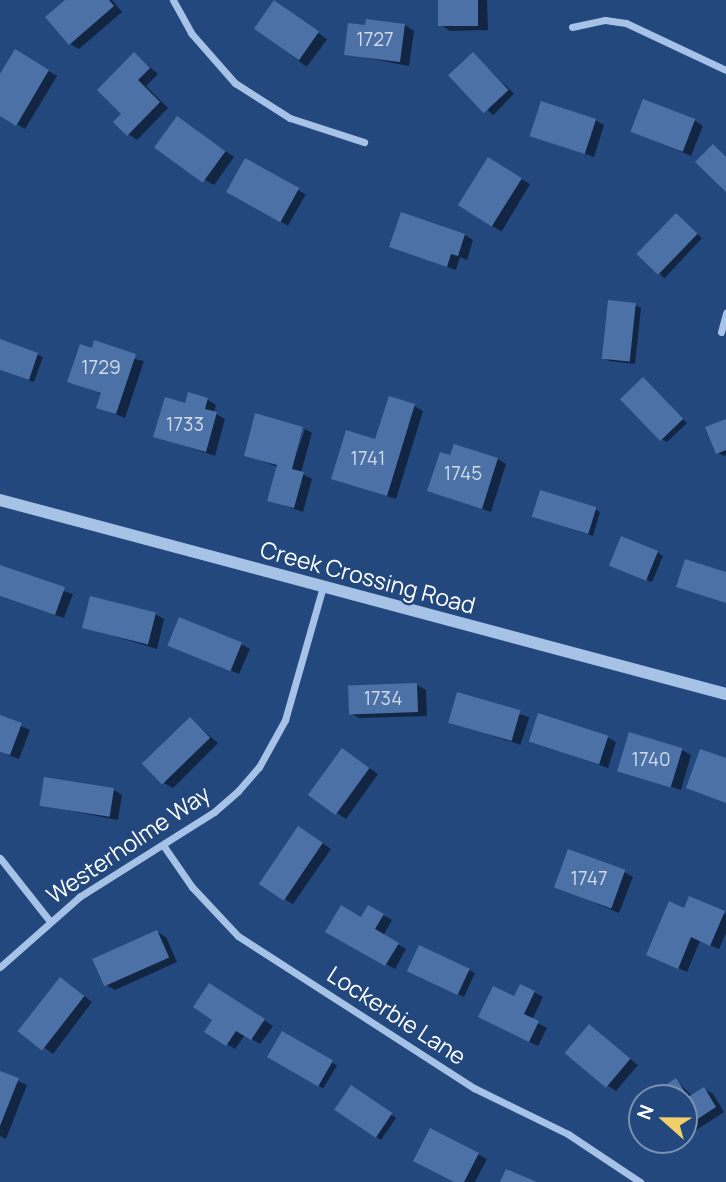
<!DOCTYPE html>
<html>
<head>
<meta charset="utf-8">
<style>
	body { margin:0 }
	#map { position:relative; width:726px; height:1182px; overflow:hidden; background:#22487e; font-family:Manrope,sans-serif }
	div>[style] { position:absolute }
	.shadow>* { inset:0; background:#0007; transform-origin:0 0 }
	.building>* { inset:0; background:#4b71a7; transform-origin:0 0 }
	.minor>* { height:7px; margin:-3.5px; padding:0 3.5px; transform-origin:3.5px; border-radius:3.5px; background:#a7c2e7 }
	.tertiary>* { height:12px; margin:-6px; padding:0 6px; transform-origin:6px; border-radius:6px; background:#a7c2e7 }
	span { translate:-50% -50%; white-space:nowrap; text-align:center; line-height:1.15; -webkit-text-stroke:5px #22487e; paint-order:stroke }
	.number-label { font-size:19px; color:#d2dce9 }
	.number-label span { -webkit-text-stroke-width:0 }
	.street-label { font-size:23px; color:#fff }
	.north { position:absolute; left:628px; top:1084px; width:70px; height:70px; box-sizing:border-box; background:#22487e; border:2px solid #7a91b2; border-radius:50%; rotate:291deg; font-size:19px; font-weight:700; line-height:28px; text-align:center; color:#fff }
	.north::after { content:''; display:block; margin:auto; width:24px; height:32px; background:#f2ce69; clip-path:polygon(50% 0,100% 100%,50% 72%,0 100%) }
</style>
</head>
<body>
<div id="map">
	<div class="shadow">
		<i style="clip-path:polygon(68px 0,112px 0,122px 12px,79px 49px,70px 44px)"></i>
		<i style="clip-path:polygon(440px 0,487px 0,488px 30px,450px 31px,441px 25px)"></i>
		<i style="left:276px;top:1px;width:64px;height:34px;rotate:37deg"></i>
		<i style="clip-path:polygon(405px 25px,414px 31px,409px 66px,346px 54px)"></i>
		<i style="clip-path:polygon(16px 52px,57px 76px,25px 129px,0 114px,0 78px)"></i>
		<i style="clip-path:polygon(134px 54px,158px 74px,146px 86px,168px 108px,137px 140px,128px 134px,124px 114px)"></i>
		<i style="left:473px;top:54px;width:57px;height:30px;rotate:44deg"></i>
		<i style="clip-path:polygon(595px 120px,604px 125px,594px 157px,532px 135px)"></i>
		<i style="clip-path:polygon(694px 120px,703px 126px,691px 156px,632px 131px)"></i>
		<i style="clip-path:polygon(186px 124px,234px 157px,214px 185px,205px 180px)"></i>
		<i style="left:488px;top:159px;width:49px;height:55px;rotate:31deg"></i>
		<i style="left:246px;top:160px;width:69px;height:36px;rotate:30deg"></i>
		<i style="left:677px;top:215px;width:34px;height:55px;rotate:43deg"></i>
		<i style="clip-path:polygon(465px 235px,473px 240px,467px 260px,460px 257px,456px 270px,392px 247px)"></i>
		<i style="clip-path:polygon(635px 305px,641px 308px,635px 364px,609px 361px,603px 358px)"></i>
		<i style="clip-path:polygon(0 341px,43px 357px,34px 382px,0 370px)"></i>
		<i style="clip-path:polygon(93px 350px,144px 361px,125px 418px,98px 407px,102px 394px,69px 381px)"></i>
		<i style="clip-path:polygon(643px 380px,687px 423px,667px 442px,661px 439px)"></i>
		<i style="clip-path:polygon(208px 400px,216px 405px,214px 413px,225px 419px,215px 456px,155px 436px,186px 405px)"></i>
		<i style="clip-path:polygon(414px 406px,423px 411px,396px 499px,333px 478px)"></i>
		<i style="clip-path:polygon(257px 416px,288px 477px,305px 429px,312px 433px,301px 473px,312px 479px,303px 512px,269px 500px,278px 467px,246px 455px)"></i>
		<i style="clip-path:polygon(726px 420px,726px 455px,724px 456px,718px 453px)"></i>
		<i style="clip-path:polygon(451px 457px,498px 459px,506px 464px,491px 512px,429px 490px)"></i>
		<i style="clip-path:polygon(595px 509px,600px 512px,593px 536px,540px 519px)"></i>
		<i style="clip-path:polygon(657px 552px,663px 556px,652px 582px,617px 569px)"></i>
		<i style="clip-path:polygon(0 571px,73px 594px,64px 618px,0 596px)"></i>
		<i style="clip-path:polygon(155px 614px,164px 619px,157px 649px,84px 627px)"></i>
		<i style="clip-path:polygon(241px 644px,250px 649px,239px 674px,179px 650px)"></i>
		<i style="clip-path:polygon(417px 685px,426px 690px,427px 716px,359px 718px,350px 713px)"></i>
		<i style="left:458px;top:694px;width:75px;height:29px;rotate:18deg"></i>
		<i style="clip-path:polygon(0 717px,30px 730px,19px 759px,0 752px)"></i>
		<i style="clip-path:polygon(190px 719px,218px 743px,173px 788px,164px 783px)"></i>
		<i style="clip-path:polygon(607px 737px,616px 742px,608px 768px,531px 741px)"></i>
		<i style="clip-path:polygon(682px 750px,691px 755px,681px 790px,620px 770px)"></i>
		<i style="clip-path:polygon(351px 755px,378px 774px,346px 819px,310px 795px)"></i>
		<i style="clip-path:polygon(114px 790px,122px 795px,118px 820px,41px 805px)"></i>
		<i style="clip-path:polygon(308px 833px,331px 849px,293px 904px,284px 899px)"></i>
		<i style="clip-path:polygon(624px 872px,633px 877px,619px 913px,555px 886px)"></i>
		<i style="clip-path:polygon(690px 898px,726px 914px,726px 933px,719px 949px,700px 941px,687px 972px,657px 959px)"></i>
		<i style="clip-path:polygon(369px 907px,392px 920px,383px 936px,406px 949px,395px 969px,328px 931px,362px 919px)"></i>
		<i style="clip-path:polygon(157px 932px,166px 937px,177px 962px,115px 990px,106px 985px)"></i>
		<i style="clip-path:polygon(469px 970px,475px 973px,464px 997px,414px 974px)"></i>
		<i style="clip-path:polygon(69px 984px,92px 1002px,53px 1054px,21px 1031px)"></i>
		<i style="clip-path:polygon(218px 990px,273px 1026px,260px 1044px,245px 1035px,235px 1049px,227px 1044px,214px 1019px)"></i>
		<i style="clip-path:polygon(534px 992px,543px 997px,532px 1020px,547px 1028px,538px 1046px,489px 1022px,515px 998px)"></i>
		<i style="clip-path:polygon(589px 1027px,638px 1065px,616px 1091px,608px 1086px)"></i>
		<i style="left:283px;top:1033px;width:63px;height:27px;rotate:31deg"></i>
		<i style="clip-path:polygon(0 1073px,27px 1085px,6px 1139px,0 1136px)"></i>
		<i style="clip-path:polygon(676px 1080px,692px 1096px,704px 1089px,713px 1094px,724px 1112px,684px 1138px,684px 1098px,669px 1098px)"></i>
		<i style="clip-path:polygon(357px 1090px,396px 1118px,381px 1140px,336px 1110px)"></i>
		<i style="clip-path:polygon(478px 1154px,487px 1159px,475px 1182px,456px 1182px)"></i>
	</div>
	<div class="building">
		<i style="clip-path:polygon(65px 0,109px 0,114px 6px,69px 45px,45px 17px)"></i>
		<i style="left:274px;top:0;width:55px;height:35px;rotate:35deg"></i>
		<i style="left:438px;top:0;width:40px;height:26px"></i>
		<i style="clip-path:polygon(366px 19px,405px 24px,400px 62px,344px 55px,348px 23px,365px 25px)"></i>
		<i style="clip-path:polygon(15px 49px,49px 70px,16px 126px,0 116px,0 74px)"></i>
		<i style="clip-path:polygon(134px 52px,150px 68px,138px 80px,160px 102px,127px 136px,113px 122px,121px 114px,97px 90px)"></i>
		<i style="left:473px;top:52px;width:52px;height:34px;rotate:47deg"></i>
		<i style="left:643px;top:99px;width:56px;height:35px;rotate:21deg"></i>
		<i style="left:541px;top:101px;width:58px;height:37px;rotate:18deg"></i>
		<i style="left:177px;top:116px;width:60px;height:39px;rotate:36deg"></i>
		<i style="clip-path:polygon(713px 144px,726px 157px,726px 192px,695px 162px)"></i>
		<i style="left:488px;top:157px;width:40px;height:57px;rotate:32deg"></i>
		<i style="left:245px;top:158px;width:62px;height:39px;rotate:29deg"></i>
		<i style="clip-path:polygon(401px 212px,465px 234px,458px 256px,451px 254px,447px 267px,389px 247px)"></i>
		<i style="left:676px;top:213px;width:30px;height:57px;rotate:44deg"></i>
		<i style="left:608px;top:300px;width:28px;height:59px;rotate:6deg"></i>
		<i style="clip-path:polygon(0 339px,38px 353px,29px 380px,0 370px)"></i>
		<i style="clip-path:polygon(94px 340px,136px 354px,116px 414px,96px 408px,101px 393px,67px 382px,80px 344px,92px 348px)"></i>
		<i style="left:643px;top:377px;width:58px;height:32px;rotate:46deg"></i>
		<i style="clip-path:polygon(188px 392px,208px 398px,205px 409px,217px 412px,206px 452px,153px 437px,165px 397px,185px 403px)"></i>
		<i style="clip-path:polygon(389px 396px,415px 404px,387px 496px,331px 479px,346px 430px,375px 439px)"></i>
		<i style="clip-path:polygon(255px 413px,303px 427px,292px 469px,304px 472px,294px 508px,267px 501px,277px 465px,244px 456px)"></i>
		<i style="clip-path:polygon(726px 419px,726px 450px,716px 454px,705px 427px)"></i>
		<i style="clip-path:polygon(454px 444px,498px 458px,482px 509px,427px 491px,440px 452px,450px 455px)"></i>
		<i style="left:540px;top:490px;width:59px;height:28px;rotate:17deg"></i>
		<i style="left:621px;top:536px;width:40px;height:32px;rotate:22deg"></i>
		<i style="clip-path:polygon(685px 559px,726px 572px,726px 603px,676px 587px)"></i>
		<i style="clip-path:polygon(0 565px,65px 587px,55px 615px,0 596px)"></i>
		<i style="left:90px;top:596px;width:68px;height:33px;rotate:14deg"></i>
		<i style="left:179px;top:617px;width:68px;height:31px;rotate:22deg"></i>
		<i style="left:417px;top:683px;width:29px;height:69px;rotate:88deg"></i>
		<i style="left:457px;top:692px;width:66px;height:32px;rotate:16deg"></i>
		<i style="left:538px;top:713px;width:74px;height:30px;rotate:18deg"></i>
		<i style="clip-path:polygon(0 715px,22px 723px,10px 755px,0 752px)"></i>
		<i style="left:190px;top:717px;width:29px;height:67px;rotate:46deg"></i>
		<i style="left:629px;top:732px;width:56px;height:41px;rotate:17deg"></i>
		<i style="left:342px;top:748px;width:34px;height:58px;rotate:36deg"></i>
		<i style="clip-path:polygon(700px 749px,726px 758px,726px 803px,686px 788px)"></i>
		<i style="left:44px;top:777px;width:71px;height:29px;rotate:9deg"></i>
		<i style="left:298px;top:826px;width:30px;height:70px;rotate:34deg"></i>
		<i style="left:568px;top:849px;width:61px;height:41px;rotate:20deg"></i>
		<i style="clip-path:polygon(689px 896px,725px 911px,710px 946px,691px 937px,678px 969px,646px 955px,669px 901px,684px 908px)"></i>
		<i style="clip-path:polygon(341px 905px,361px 917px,368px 905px,384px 914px,375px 929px,399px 943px,385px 966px,325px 932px)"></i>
		<i style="left:157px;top:930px;width:30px;height:71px;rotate:66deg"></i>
		<i style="left:419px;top:945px;width:56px;height:29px;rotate:25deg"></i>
		<i style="left:60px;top:977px;width:31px;height:69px;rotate:38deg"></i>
		<i style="clip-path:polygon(209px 983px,265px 1019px,251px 1040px,236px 1031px,226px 1046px,204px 1032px,212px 1020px,193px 1007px)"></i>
		<i style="clip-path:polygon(520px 984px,535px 991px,524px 1014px,539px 1021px,529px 1042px,478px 1017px,493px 986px,514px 996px)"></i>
		<i style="left:589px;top:1024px;width:54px;height:38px;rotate:40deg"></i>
		<i style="left:282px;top:1031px;width:59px;height:30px;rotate:30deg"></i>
		<i style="clip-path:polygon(0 1071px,19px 1078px,0 1126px)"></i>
		<i style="clip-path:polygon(676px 1078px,688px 1097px,704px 1087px,716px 1107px,684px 1128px,684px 1098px,666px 1098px,670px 1096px,664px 1086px)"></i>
		<i style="left:351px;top:1085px;width:50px;height:30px;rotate:34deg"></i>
		<i style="clip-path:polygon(430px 1128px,479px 1153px,464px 1182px,454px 1182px,413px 1161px)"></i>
		<i style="clip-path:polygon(506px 1169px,537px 1182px,500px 1182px)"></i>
	</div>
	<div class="minor">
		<i style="left:173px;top:0;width:38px;rotate:61deg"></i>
		<i style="left:191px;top:33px;width:67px;rotate:48.7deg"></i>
		<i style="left:235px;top:83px;width:65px;rotate:32.5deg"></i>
		<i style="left:290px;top:118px;width:78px;rotate:18deg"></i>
		<i style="left:572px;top:27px;width:34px;rotate:-12deg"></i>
		<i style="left:605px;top:20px;width:21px;rotate:8deg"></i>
		<i style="left:626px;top:23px;width:110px;rotate:25.2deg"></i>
		<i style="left:721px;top:332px;width:20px;rotate:-75deg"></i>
		<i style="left:163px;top:845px;width:51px;rotate:55.4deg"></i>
		<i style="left:192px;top:887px;width:67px;rotate:46.8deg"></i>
		<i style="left:238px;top:936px;width:281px;rotate:32.8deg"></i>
		<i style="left:474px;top:1088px;width:105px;rotate:26.1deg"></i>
		<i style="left:568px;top:1134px;width:87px;rotate:33.7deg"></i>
		<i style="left:0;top:858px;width:79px;rotate:51.7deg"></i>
		<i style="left:0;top:967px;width:106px;rotate:-41.5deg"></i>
		<i style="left:79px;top:897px;width:160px;rotate:-32.2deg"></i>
		<i style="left:214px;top:812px;width:32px;rotate:-41deg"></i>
		<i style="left:238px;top:791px;width:32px;rotate:-49deg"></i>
		<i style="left:259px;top:767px;width:54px;rotate:-61deg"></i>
		<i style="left:285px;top:720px;width:138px;rotate:-74.1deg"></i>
	</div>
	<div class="tertiary">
		<i style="left:0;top:500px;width:751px;rotate:14.96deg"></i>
	</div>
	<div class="number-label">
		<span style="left:375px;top:40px">1727</span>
		<span style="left:101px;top:368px">1729</span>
		<span style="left:185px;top:425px">1733</span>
		<span style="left:368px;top:459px">1741</span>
		<span style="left:463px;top:474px">1745</span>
		<span style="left:383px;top:699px">1734</span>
		<span style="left:651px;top:760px">1740</span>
		<span style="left:589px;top:879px">1747</span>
	</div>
	<div class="street-label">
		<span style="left:368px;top:577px;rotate:15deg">Creek Crossing Road</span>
		<span style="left:128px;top:844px;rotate:-34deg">Westerholme Way</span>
		<span style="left:397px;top:1015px;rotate:33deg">Lockerbie Lane</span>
	</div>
	<div class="north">N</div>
</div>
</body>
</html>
